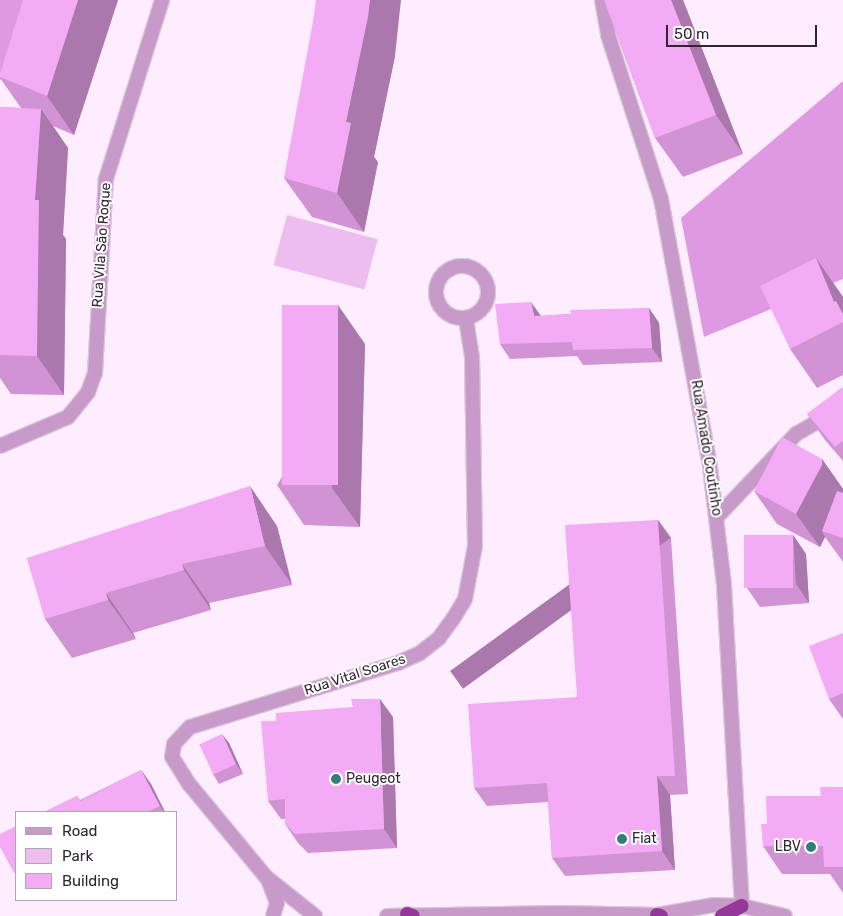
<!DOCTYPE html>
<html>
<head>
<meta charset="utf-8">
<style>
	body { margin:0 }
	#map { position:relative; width:843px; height:916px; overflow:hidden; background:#feedff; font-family:Rubik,sans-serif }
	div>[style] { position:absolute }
	.green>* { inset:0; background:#eebdef; transform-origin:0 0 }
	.forest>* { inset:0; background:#df99e2 }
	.roads { filter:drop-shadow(1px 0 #d9c9da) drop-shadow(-1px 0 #d9c9da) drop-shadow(0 1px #d9c9da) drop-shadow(0 -1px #d9c9da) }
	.minor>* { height:14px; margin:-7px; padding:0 7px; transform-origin:7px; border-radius:7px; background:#c89ac9 }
	.minor>.ring { margin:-7px; padding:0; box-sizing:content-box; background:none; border:14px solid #c89ac9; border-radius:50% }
	.tertiary>* { height:14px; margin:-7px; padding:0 7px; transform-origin:7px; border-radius:7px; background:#c89ac9 }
	.trunk>* { height:14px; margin:-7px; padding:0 7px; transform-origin:7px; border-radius:7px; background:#94389a }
	.wall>* { inset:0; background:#d193d4 }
	.shaded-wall>* { inset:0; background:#aa78ac; transform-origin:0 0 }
	.building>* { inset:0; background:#f3abf6; transform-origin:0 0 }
	.dots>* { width:14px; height:14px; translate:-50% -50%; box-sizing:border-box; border:2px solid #fff; border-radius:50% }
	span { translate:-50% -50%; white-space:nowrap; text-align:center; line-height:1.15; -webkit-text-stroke:4px #fff; paint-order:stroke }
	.street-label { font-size:14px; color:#302631 }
	.poi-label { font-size:14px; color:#302631 }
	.left { translate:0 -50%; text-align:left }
	.right { translate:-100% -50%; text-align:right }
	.legend { position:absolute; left:15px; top:811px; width:162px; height:90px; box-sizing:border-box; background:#fff; border:1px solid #aca8ad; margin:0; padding:6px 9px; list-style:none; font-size:15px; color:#302631 }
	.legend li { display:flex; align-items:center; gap:10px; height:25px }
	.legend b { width:25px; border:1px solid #aca8ad }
	.scale { position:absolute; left:666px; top:25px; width:151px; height:22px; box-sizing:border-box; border:2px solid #302631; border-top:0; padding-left:6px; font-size:15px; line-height:18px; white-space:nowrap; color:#302631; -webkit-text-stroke:4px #fff; paint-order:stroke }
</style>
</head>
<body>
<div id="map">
	<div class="green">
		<i style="left:287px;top:215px;width:94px;height:52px;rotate:15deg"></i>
	</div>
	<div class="forest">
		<i style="clip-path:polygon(0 0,36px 0,0 81px)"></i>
		<i style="clip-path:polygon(843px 81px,843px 279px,704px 337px,681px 218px)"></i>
	</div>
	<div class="roads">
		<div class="minor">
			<i style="left:602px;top:0;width:36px;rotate:80deg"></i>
			<i style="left:608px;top:35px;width:172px;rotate:72.1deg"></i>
			<i style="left:661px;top:199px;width:272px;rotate:79.6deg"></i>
			<i style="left:710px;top:467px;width:119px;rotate:83.2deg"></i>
			<i style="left:724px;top:585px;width:322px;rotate:86.8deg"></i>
			<i class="ring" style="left:436px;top:266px;width:38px;height:38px"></i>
			<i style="left:0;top:446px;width:74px;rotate:-23.1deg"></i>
			<i style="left:68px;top:417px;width:32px;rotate:-51deg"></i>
			<i style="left:88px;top:392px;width:20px;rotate:-70deg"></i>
			<i style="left:95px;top:373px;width:194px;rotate:-86.8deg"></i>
			<i style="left:106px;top:179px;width:188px;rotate:-72.6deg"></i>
			<i style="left:717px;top:517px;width:115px;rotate:-46.4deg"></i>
			<i style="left:796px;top:434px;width:54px;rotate:-29.9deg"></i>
			<i style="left:269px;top:882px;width:22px;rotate:69deg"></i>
			<i style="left:277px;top:903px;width:14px;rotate:107deg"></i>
			<i style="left:315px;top:916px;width:63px;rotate:-141.5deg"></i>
			<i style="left:266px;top:877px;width:121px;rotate:-129.6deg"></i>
			<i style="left:189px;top:784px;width:32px;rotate:-122deg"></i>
			<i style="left:172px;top:757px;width:13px;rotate:-81deg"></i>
			<i style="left:174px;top:744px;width:23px;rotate:-47deg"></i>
			<i style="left:190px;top:727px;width:218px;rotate:-17.1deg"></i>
			<i style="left:398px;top:663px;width:24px;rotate:-24deg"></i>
			<i style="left:420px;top:653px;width:24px;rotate:-38deg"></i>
			<i style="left:439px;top:638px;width:24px;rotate:-54deg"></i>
			<i style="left:453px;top:619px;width:23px;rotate:-59deg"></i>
			<i style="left:465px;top:599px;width:54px;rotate:-79.3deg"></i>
			<i style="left:475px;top:546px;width:189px;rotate:-90.9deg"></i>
			<i style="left:472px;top:357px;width:39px;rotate:-99deg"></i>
		</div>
		<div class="tertiary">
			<i style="left:387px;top:916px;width:173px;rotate:-1deg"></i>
			<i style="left:560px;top:913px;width:97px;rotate:1.2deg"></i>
			<i style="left:657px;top:915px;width:58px;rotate:-10deg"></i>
			<i style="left:714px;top:905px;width:28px;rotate:2deg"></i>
			<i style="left:742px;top:906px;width:44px;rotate:13.1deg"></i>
		</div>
		<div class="trunk">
			<i style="left:407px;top:914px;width:6px;rotate:18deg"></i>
			<i style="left:657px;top:915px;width:4px;rotate:14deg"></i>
			<i style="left:722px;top:916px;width:22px;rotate:-27deg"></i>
		</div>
	</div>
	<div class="wall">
		<i style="clip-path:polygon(23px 0,118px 0,74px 135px,53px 126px,68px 148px,63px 235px,66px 239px,64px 395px,11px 394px,0 378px,0 107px,21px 108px,0 78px,0 73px)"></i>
		<i style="clip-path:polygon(604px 0,683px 0,743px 154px,683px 177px,655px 138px)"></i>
		<i style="clip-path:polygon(395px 56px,374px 157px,378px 162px,364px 232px,312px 217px,284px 178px)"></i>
		<i style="clip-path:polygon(816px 258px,843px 297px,843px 375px,817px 388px,790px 349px)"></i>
		<i style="clip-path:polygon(649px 308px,659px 323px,662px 362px,583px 365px,577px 356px,510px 359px,500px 344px,541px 316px)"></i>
		<i style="clip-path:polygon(365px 344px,360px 527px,304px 525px,277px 485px)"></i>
		<i style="clip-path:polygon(843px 387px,843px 461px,825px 440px,807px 414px)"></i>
		<i style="clip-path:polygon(822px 459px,843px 489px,843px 562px,825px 537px,820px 547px,777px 524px,754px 491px)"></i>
		<i style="clip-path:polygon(658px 520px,671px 538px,688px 794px,670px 795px,675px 870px,565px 876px,552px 858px,548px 802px,487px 806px,474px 788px,577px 697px)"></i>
		<i style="clip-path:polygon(277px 526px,292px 585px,209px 603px,211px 610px,133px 633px,136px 639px,72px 658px,45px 619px,27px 558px)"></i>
		<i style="clip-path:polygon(793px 535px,806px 554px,809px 603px,760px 607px,747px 588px)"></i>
		<i style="clip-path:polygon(843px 633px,843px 719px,829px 699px)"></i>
		<i style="clip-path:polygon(393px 717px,397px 848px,308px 853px,298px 843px,285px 824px,285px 819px,281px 819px,268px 801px)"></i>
		<i style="clip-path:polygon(229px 743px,243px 774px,219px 784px,213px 774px)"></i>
		<i style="clip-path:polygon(141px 770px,151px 784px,165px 812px,44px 812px,77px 796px,80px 800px)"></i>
		<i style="clip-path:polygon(843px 787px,843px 893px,830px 874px,782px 874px,763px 846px,767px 824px,821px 796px)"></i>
	</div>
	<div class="shaded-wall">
		<i style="clip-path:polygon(78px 0,118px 0,74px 135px,47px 96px)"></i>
		<i style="clip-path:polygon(370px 0,401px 0,395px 56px,374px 157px,378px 162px,364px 232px,337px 193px,346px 122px)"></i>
		<i style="clip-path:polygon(671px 0,683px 0,743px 154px,716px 115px)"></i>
		<i style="clip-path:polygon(41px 109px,68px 148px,63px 235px,66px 239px,64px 395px,37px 356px,35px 200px)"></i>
		<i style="clip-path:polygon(816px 258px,843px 297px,843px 315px,834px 302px)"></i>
		<i style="clip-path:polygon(531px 302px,541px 316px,534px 316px)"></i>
		<i style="clip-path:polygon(338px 305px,365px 344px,360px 527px,332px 488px)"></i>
		<i style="clip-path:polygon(649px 308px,659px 323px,662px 362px,652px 348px)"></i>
		<i style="clip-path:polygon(822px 459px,843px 489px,843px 502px,822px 531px,825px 537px,820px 547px,796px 514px)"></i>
		<i style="clip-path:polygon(250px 486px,277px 526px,292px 585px,265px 546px)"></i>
		<i style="left:658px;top:520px;width:22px;height:257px;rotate:54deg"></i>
		<i style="clip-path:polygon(793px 535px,806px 554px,809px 603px,796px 584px)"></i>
		<i style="clip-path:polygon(182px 564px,209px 603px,211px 610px,184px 570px)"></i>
		<i style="clip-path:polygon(106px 593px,133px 633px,136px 639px,108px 600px)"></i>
		<i style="clip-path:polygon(380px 699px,393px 717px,397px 848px,384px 829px)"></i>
		<i style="clip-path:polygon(222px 734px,229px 743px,243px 774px,236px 764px)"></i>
		<i style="clip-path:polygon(141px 770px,151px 784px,165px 812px,164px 812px,160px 806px)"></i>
		<i style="clip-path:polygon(657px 776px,670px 795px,675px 870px,662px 851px)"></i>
	</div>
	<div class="building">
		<i style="clip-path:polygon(23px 0,78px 0,47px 96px,0 77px,0 73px)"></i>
		<i style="clip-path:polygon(316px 0,370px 0,368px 17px,346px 122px,351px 123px,337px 193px,284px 178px,313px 21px)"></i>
		<i style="clip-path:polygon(604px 0,671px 0,716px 115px,655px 138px)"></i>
		<i style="clip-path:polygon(0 107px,41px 109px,35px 200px,39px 200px,37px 356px,0 355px)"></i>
		<i style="clip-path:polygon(816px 258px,834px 302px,836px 301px,843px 314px,843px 322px,790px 349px,760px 286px)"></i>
		<i style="clip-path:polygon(531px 302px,534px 316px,571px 314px,570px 310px,649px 308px,652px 348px,573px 350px,572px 342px,500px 344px,495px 304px)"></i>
		<i style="left:282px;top:305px;width:56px;height:180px"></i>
		<i style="clip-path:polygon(843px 387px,843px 441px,835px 447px,807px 414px)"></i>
		<i style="clip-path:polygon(782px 437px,822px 459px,822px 465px,796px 514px,754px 491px)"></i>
		<i style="clip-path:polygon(250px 486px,265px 546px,182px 564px,184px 570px,106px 593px,108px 600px,45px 619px,27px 558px)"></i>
		<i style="clip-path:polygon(837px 491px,843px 493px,843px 538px,822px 531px)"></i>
		<i style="clip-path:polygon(658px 520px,675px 776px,657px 776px,662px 851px,552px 858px,547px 783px,474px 788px,468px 704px,577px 697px,565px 525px)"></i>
		<i style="left:744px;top:535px;width:49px;height:53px"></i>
		<i style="clip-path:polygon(843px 633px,843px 693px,829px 699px,809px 646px)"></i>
		<i style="clip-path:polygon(351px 699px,380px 699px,384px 829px,295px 834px,285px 824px,285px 799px,268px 801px,261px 721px,276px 721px,276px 713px,353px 707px)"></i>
		<i style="left:222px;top:734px;width:33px;height:25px;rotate:65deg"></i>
		<i style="clip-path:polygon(141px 770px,160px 806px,147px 812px,44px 812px,77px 796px,80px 801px)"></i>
		<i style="clip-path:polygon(820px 787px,843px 787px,843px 867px,824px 867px,823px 846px,763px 846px,761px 824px,767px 824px,766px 796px,821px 796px)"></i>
		<i style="clip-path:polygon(16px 826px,16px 872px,14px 873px,0 847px,0 834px)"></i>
	</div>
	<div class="dots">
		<i style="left:336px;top:779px;background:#357d79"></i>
		<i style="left:622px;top:839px;background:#357d79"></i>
		<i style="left:811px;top:847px;background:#357d79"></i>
	</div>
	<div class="street-label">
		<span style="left:102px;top:245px;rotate:-86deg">Rua Vila São Roque</span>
		<span style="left:706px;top:448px;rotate:81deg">Rua Amado Coutinho</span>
		<span style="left:355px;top:675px;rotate:-18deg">Rua Vital Soares</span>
	</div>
	<div class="poi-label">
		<span class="left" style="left:346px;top:779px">Peugeot</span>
		<span class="left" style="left:632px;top:839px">Fiat</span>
		<span class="right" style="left:801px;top:847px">LBV</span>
	</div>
	<ul class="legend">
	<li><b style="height:6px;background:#c89ac9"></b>Road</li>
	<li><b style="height:14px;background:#eebdef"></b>Park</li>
	<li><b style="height:14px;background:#f3abf6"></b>Building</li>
	</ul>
	<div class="scale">50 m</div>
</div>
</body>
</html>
